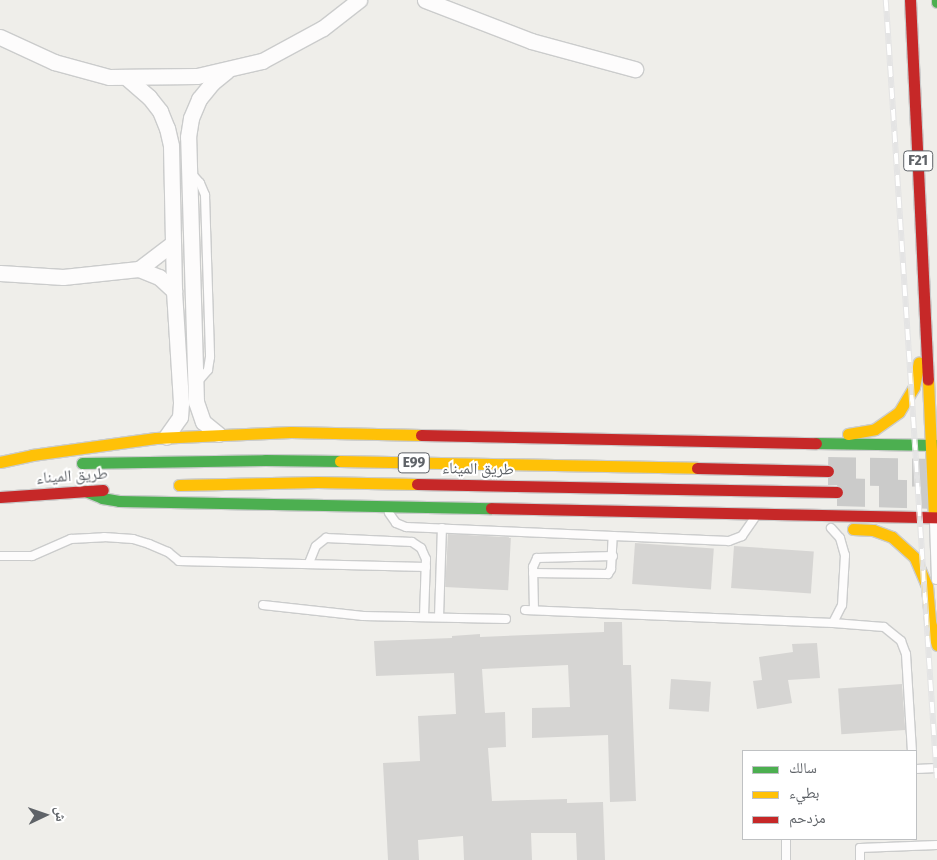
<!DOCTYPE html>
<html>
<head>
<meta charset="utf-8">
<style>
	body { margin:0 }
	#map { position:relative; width:937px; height:860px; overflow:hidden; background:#efeeea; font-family:"Fira Sans Condensed","Noto Naskh Arabic",sans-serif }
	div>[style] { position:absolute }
	.building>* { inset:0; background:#d6d5d3; transform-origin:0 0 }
	.highway-tunnel>* { height:28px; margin-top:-14px; transform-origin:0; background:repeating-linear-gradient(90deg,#cbcbca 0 28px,transparent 0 42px) }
	.roads { filter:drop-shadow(1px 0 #cbcccc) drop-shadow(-1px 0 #cbcccc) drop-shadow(0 1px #cbcccc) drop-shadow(0 -1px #cbcccc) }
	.lane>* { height:8px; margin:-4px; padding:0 4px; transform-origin:4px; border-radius:4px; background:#fdfcfc }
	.street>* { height:15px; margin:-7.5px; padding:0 7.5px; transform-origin:7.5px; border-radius:7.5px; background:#fdfcfc }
	.fast>* { height:11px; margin:-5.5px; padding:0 5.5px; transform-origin:5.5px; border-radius:5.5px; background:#4caf50 }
	.slow>* { height:11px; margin:-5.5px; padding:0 5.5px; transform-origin:5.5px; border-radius:5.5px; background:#ffc107 }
	.jam>* { height:11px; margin:-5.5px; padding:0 5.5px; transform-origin:5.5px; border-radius:5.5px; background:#c62828 }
	.rail>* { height:5.5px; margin-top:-2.75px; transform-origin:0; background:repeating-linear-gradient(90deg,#fff 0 11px,#e4e4e4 0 22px); box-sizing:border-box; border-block:1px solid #e4e4e4 }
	span { translate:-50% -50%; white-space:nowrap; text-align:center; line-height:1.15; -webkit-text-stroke:4px #fff; paint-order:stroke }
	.shield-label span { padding:1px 4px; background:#fff; border:1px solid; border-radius:4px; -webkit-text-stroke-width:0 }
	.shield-label { font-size:15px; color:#5f6368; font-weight:700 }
	.street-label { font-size:16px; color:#5f6368 }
	.legend { position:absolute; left:742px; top:750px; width:175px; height:90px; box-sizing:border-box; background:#fff; border:1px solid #bfc1c3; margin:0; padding:6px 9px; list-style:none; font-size:15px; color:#5f6368 }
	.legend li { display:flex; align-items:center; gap:10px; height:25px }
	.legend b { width:25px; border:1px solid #bfc1c3 }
	.north { position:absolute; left:20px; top:790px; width:50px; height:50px; -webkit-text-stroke:4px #fff; paint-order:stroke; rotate:87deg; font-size:14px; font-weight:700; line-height:20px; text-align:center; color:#5f6368 }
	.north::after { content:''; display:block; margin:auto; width:18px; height:22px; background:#5f6368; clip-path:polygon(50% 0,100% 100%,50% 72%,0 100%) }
</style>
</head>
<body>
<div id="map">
	<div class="building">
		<i style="left:448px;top:534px;width:63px;height:53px;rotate:3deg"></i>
		<i style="left:635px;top:543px;width:79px;height:41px;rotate:4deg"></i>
		<i style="left:734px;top:546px;width:80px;height:42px;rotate:4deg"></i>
		<i style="clip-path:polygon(604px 622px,622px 622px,623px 665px,631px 665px,636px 801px,610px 802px,608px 735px,532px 738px,532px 708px,570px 707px,568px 665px,482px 669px,485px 713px,505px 712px,506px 747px,488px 748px,492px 801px,567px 799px,567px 803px,603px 802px,605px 860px,577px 860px,576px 833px,531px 833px,532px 860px,464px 860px,463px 836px,418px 840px,419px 860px,388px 860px,383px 763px,420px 761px,418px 716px,456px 714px,454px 673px,376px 676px,374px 641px,452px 638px,452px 636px,480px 634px,480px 637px,604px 632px)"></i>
		<i style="clip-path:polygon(817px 643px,820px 678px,788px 680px,792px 703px,757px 709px,753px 681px,762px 680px,759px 657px,793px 652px,792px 644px)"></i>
		<i style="left:671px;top:679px;width:40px;height:30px;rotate:4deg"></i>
		<i style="left:902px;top:684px;width:46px;height:64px;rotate:86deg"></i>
	</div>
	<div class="highway-tunnel">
		<i style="left:828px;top:471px;width:109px;rotate:1.1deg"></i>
		<i style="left:837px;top:492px;width:100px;rotate:1.7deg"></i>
	</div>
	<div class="roads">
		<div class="lane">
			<i style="left:191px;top:173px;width:13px;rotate:48deg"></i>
			<i style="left:200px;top:183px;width:13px;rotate:67deg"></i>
			<i style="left:205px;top:195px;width:162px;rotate:88.2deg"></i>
			<i style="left:210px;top:357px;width:13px;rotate:99deg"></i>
			<i style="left:208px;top:370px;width:18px;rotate:131deg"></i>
			<i style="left:389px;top:513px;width:12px;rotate:55deg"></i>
			<i style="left:396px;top:523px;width:11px;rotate:22deg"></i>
			<i style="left:406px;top:527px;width:323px;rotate:2.5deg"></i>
			<i style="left:729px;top:541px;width:14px;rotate:-21deg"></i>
			<i style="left:742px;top:536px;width:21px;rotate:-55deg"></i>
			<i style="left:934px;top:522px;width:58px;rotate:88deg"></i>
			<i style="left:831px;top:528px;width:13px;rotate:48deg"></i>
			<i style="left:840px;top:538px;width:18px;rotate:74deg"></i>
			<i style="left:845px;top:555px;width:50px;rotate:93.4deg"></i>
			<i style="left:842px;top:605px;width:20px;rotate:117deg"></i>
			<i style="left:0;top:556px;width:32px"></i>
			<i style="left:32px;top:556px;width:43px;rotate:-23.6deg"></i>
			<i style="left:71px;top:539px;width:33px;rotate:-3deg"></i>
			<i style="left:104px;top:537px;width:29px;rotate:4deg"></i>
			<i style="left:133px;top:539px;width:17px;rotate:17deg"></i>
			<i style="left:149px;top:544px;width:21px;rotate:23deg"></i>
			<i style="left:168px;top:552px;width:14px;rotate:39deg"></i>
			<i style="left:179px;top:561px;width:247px;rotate:1.4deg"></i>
			<i style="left:309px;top:563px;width:18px;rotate:-68deg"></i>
			<i style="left:316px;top:546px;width:13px;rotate:-39deg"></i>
			<i style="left:326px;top:538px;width:86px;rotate:2.7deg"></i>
			<i style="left:412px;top:542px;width:11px;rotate:34deg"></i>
			<i style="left:421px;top:548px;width:12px;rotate:66deg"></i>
			<i style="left:426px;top:559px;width:58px;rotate:92deg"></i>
			<i style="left:533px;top:573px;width:75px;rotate:0.8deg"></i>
			<i style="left:608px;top:574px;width:6px;rotate:-59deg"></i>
			<i style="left:611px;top:569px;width:33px;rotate:-87deg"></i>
			<i style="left:263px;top:605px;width:101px;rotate:6.3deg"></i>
			<i style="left:363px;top:616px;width:143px;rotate:1.2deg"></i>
			<i style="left:525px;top:610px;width:308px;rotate:2.4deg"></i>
			<i style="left:833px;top:623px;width:51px;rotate:4.5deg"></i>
			<i style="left:884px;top:627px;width:22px;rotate:39deg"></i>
			<i style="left:901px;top:641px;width:14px;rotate:69deg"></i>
			<i style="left:906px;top:654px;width:97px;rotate:86.5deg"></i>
			<i style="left:534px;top:610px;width:43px;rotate:-91.3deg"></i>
			<i style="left:533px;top:567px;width:10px;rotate:-66deg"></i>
			<i style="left:537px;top:558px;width:76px;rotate:-1.5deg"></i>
			<i style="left:439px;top:617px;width:89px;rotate:-88.1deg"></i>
			<i style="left:916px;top:769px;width:21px;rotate:-3deg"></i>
			<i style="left:786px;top:839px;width:21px;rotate:90deg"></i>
			<i style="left:860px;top:860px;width:12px;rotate:-90deg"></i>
			<i style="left:860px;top:848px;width:77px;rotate:-2.2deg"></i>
		</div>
		<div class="street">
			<i style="left:425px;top:0;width:114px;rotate:21.1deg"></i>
			<i style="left:531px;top:41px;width:108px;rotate:15.1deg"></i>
			<i style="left:0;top:37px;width:60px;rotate:24.8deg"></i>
			<i style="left:54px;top:62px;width:57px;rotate:15.3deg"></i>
			<i style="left:109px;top:77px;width:88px;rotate:-0.7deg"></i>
			<i style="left:197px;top:76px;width:67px;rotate:-13deg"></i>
			<i style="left:262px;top:61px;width:69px;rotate:-28.4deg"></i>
			<i style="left:323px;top:28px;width:46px;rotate:-37.9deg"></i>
			<i style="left:127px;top:78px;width:29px;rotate:41deg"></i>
			<i style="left:149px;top:97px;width:18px;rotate:52deg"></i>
			<i style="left:160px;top:111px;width:18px;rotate:68deg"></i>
			<i style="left:167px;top:128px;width:18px;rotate:77deg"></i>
			<i style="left:171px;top:146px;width:145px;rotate:88.8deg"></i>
			<i style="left:174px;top:291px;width:112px;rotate:86.4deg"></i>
			<i style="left:181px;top:403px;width:14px;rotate:94deg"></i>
			<i style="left:180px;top:417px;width:24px;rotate:125deg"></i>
			<i style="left:139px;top:269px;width:43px;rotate:-37.4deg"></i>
			<i style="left:0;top:273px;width:63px;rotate:3.6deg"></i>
			<i style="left:63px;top:277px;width:76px;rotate:-6deg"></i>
			<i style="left:139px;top:269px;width:22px;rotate:22deg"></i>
			<i style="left:159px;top:277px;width:21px;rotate:43deg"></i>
			<i style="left:218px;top:434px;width:19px;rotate:-141deg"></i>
			<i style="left:203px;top:422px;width:21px;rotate:-109deg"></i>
			<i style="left:196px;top:402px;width:265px;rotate:-91.7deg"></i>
			<i style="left:188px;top:137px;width:19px;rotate:-81deg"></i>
			<i style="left:191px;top:118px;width:21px;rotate:-67deg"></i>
			<i style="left:199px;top:99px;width:21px;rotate:-51deg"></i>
			<i style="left:212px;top:83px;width:19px;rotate:-39deg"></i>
		</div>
		<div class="fast">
			<i style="left:937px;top:0;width:2px;rotate:90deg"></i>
			<i style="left:816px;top:443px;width:121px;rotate:0.9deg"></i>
			<i style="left:82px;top:463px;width:183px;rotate:-0.9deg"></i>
			<i style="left:265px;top:460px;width:75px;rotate:0.8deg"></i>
			<i style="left:85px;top:491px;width:18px;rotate:22deg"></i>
			<i style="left:102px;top:498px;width:17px;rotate:10deg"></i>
			<i style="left:119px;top:501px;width:372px;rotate:1.1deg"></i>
		</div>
		<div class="slow">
			<i style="left:928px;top:380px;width:137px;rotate:87.5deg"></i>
			<i style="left:848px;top:434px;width:27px;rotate:-10deg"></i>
			<i style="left:875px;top:429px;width:29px;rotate:-35deg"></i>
			<i style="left:899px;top:412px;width:29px;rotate:-59deg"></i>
			<i style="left:914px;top:387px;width:25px;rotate:-79deg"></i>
			<i style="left:340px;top:461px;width:357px;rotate:1.1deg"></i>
			<i style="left:0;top:462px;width:33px;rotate:-12deg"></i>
			<i style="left:32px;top:455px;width:125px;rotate:-7.8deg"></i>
			<i style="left:156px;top:438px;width:135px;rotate:-2.5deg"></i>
			<i style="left:291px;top:432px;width:130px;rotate:1.3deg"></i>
			<i style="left:179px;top:485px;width:138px;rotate:-1.2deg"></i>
			<i style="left:317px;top:482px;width:100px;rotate:1.1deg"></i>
			<i style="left:853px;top:529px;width:20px;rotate:3deg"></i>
			<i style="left:873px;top:530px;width:20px;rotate:20deg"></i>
			<i style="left:892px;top:537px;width:31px;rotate:42deg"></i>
			<i style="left:915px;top:558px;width:30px;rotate:67deg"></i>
			<i style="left:927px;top:586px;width:36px;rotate:85deg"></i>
			<i style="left:930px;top:622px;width:24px;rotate:73deg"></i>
		</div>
		<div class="jam">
			<i style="left:910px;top:0;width:380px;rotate:87.3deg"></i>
			<i style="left:421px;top:435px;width:395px;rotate:1.2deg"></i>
			<i style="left:697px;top:468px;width:131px;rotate:1.3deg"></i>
			<i style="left:417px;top:484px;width:420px;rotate:1.1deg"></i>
			<i style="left:0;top:497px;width:103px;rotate:-3.9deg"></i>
			<i style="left:491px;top:508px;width:446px;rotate:1.2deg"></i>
		</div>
	</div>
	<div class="rail">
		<i style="left:886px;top:0;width:780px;rotate:86.25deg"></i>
	</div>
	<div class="shield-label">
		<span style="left:918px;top:161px">F21</span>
		<span style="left:414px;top:463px">E99</span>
	</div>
	<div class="street-label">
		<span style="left:478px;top:469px;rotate:1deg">طريق الميناء</span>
		<span style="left:72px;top:476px;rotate:-4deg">طريق الميناء</span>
	</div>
	<ul class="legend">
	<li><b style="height:6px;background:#4caf50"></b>سالك</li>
	<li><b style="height:6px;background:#ffc107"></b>بطيء</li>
	<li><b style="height:6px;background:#c62828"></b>مزدحم</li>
	</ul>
	<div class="north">ش</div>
</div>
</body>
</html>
